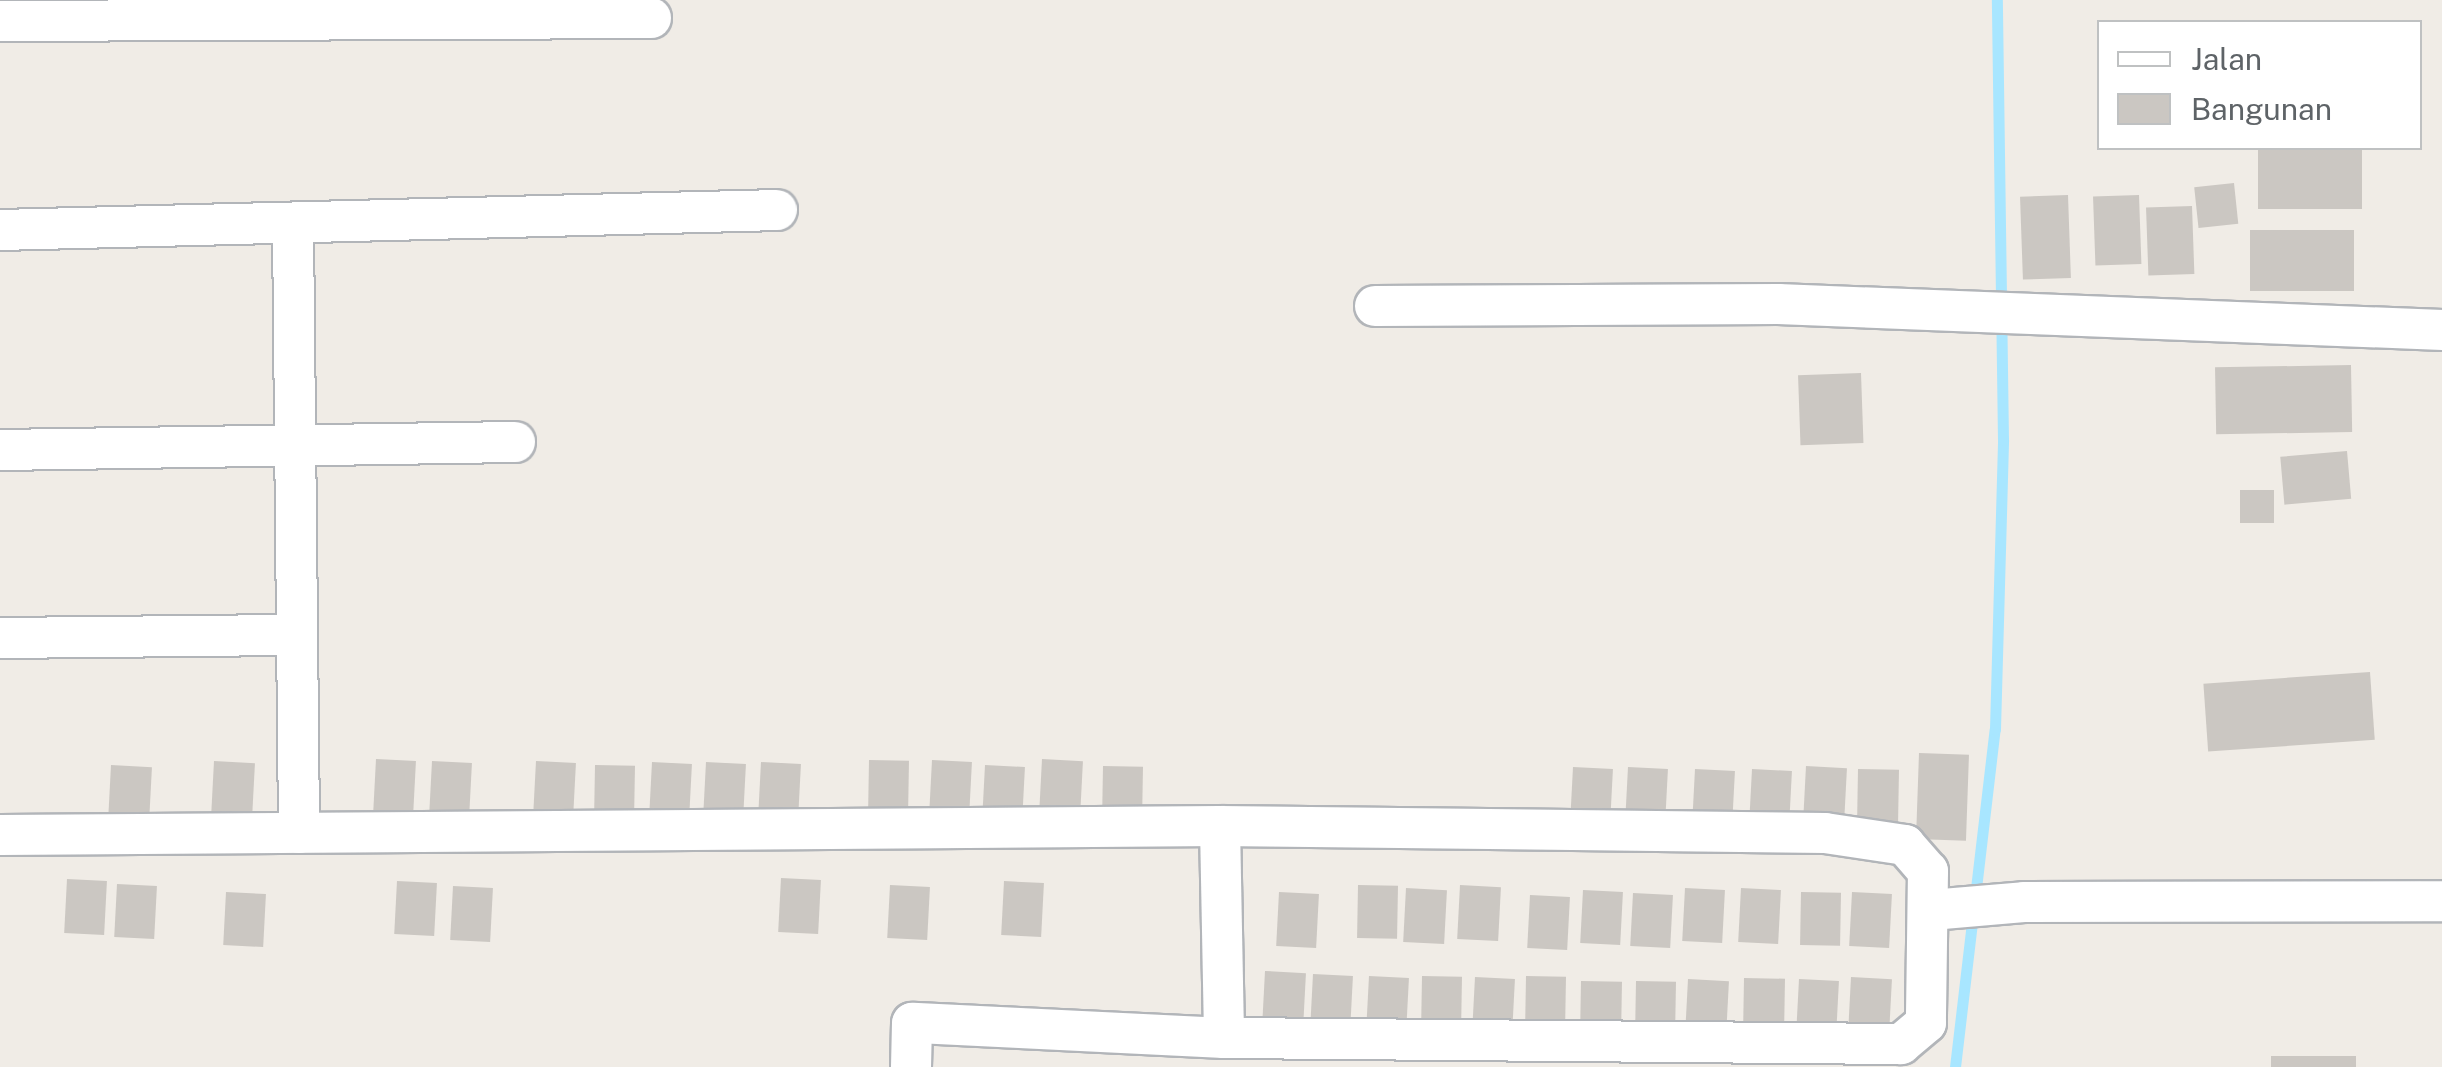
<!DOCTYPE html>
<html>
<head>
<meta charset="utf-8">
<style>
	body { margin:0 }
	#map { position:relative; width:2442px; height:1067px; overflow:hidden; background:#f0ece6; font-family:"Public Sans",sans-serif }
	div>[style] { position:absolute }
	.stream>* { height:11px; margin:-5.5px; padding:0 5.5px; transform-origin:5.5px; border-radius:5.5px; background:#a8e6ff }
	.building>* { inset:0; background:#cbc7c2; transform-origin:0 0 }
	.roads { filter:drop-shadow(2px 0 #b2b5b9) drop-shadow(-2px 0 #b2b5b9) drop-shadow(0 2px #b2b5b9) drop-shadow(0 -2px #b2b5b9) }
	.minor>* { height:40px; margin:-20px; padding:0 20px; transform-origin:20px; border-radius:20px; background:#fff }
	span { translate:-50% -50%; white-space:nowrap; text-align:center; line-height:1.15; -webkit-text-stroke:9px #fff; paint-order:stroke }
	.legend { position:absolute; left:2097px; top:20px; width:325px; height:130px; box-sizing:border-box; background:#fff; border:2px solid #bfc1c2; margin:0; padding:12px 18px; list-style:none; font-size:30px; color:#5e6367 }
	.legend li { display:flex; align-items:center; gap:20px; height:50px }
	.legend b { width:50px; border:2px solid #bfc1c2 }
</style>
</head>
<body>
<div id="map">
	<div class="stream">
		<i style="left:1955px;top:1067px;width:340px;rotate:-83.3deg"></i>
		<i style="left:1995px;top:729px;width:289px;rotate:-88.4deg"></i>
		<i style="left:2003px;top:440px;width:440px;rotate:-90.8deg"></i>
	</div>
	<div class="building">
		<i style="left:2258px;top:148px;width:104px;height:61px"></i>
		<i style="left:2234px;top:183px;width:41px;height:40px;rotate:84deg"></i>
		<i style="left:2068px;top:195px;width:83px;height:48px;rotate:88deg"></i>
		<i style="left:2139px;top:195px;width:69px;height:46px;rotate:88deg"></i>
		<i style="left:2192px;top:206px;width:68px;height:46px;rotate:88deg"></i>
		<i style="left:2250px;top:230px;width:104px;height:61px"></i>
		<i style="left:2351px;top:365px;width:67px;height:136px;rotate:89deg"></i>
		<i style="left:1861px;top:373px;width:70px;height:63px;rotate:88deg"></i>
		<i style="left:2347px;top:451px;width:48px;height:67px;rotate:85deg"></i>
		<i style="left:2240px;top:490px;width:34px;height:33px"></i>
		<i style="left:2370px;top:672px;width:68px;height:167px;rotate:86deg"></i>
		<i style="left:1919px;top:753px;width:50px;height:86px;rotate:2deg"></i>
		<i style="left:376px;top:759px;width:40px;height:54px;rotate:3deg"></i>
		<i style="left:1042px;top:759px;width:41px;height:54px;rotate:3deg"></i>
		<i style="left:869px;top:760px;width:40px;height:53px;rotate:1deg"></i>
		<i style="left:932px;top:760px;width:40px;height:54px;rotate:3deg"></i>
		<i style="left:214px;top:761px;width:41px;height:54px;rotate:3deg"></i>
		<i style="left:432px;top:761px;width:40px;height:53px;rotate:3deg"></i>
		<i style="left:536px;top:761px;width:40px;height:54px;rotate:3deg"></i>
		<i style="left:652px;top:762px;width:40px;height:54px;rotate:3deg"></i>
		<i style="left:706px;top:762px;width:40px;height:54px;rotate:3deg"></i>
		<i style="left:761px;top:762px;width:40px;height:54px;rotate:3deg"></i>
		<i style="left:111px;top:765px;width:41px;height:54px;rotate:3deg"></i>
		<i style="left:595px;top:765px;width:40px;height:53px;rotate:1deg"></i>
		<i style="left:985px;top:765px;width:40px;height:54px;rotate:3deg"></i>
		<i style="left:1103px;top:766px;width:40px;height:53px;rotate:1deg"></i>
		<i style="left:1806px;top:766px;width:41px;height:54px;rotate:3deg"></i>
		<i style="left:1573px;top:767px;width:40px;height:54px;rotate:3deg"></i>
		<i style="left:1628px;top:767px;width:40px;height:53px;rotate:3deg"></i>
		<i style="left:1695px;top:769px;width:40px;height:54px;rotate:3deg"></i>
		<i style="left:1752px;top:769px;width:40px;height:53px;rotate:3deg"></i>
		<i style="left:1858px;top:769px;width:41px;height:53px;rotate:1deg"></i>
		<i style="left:781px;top:878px;width:40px;height:54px;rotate:3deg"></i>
		<i style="left:67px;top:879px;width:40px;height:54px;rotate:3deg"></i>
		<i style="left:397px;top:881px;width:40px;height:53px;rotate:3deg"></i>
		<i style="left:1004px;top:881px;width:40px;height:54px;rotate:3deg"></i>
		<i style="left:117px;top:884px;width:40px;height:53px;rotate:3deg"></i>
		<i style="left:890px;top:885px;width:40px;height:53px;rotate:3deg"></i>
		<i style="left:1358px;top:885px;width:40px;height:53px;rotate:1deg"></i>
		<i style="left:1460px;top:885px;width:41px;height:54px;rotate:3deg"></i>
		<i style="left:453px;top:886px;width:40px;height:54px;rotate:3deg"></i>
		<i style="left:1406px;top:888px;width:41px;height:54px;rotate:3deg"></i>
		<i style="left:1685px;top:888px;width:40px;height:53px;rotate:3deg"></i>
		<i style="left:1741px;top:888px;width:40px;height:54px;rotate:3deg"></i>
		<i style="left:1583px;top:890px;width:40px;height:53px;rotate:3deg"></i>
		<i style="left:226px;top:892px;width:40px;height:53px;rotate:3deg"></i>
		<i style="left:1279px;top:892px;width:40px;height:54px;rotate:3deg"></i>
		<i style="left:1801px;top:892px;width:40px;height:53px;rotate:1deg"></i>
		<i style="left:1852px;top:892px;width:40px;height:54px;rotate:3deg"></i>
		<i style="left:1633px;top:893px;width:40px;height:53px;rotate:3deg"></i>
		<i style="left:1530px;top:895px;width:40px;height:53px;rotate:3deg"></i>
		<i style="left:1265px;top:971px;width:41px;height:54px;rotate:3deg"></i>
		<i style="left:1313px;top:974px;width:40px;height:54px;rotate:3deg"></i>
		<i style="left:1369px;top:976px;width:40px;height:53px;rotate:3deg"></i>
		<i style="left:1422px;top:976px;width:40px;height:53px;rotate:1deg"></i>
		<i style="left:1526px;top:976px;width:40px;height:53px;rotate:1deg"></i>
		<i style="left:1475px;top:977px;width:40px;height:53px;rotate:3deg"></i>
		<i style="left:1851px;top:977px;width:41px;height:54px;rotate:3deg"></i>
		<i style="left:1744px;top:978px;width:41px;height:53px;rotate:1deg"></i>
		<i style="left:1688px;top:979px;width:41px;height:54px;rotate:3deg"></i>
		<i style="left:1799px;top:979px;width:40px;height:54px;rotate:3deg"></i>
		<i style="left:1581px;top:981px;width:41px;height:53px;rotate:1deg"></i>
		<i style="left:1636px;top:981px;width:40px;height:53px;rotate:1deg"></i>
		<i style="left:2356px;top:1056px;width:11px;height:85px;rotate:90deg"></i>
	</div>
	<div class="roads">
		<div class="minor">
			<i style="left:0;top:21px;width:651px;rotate:-0.26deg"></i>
			<i style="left:293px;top:226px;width:607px;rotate:89.43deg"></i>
			<i style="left:0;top:230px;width:777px;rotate:-1.47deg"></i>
			<i style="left:1375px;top:306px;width:403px;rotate:-0.3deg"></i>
			<i style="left:1778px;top:304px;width:665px;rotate:2.24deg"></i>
			<i style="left:0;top:450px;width:515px;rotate:-0.89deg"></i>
			<i style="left:0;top:638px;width:296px;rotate:-0.6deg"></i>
			<i style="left:1220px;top:826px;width:212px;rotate:88.9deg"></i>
			<i style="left:0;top:835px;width:1220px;rotate:-0.42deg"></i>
			<i style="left:1220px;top:826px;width:605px;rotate:0.66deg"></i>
			<i style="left:1825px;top:833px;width:81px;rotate:8.5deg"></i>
			<i style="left:1905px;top:845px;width:35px;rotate:49deg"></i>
			<i style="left:1928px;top:871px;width:152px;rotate:90.8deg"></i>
			<i style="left:1926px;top:1023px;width:33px;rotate:140deg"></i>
			<i style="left:1901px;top:1044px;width:677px;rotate:-179.49deg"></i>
			<i style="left:1224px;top:1038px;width:312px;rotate:-177.2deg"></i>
			<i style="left:912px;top:1023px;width:44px;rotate:91.3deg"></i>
			<i style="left:1931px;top:910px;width:93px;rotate:-4.9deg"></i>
			<i style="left:2024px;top:902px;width:418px;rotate:-0.1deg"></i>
		</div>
	</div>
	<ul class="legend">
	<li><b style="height:12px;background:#fff"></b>Jalan</li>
	<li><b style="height:28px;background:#cbc7c2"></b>Bangunan</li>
	</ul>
</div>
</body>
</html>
